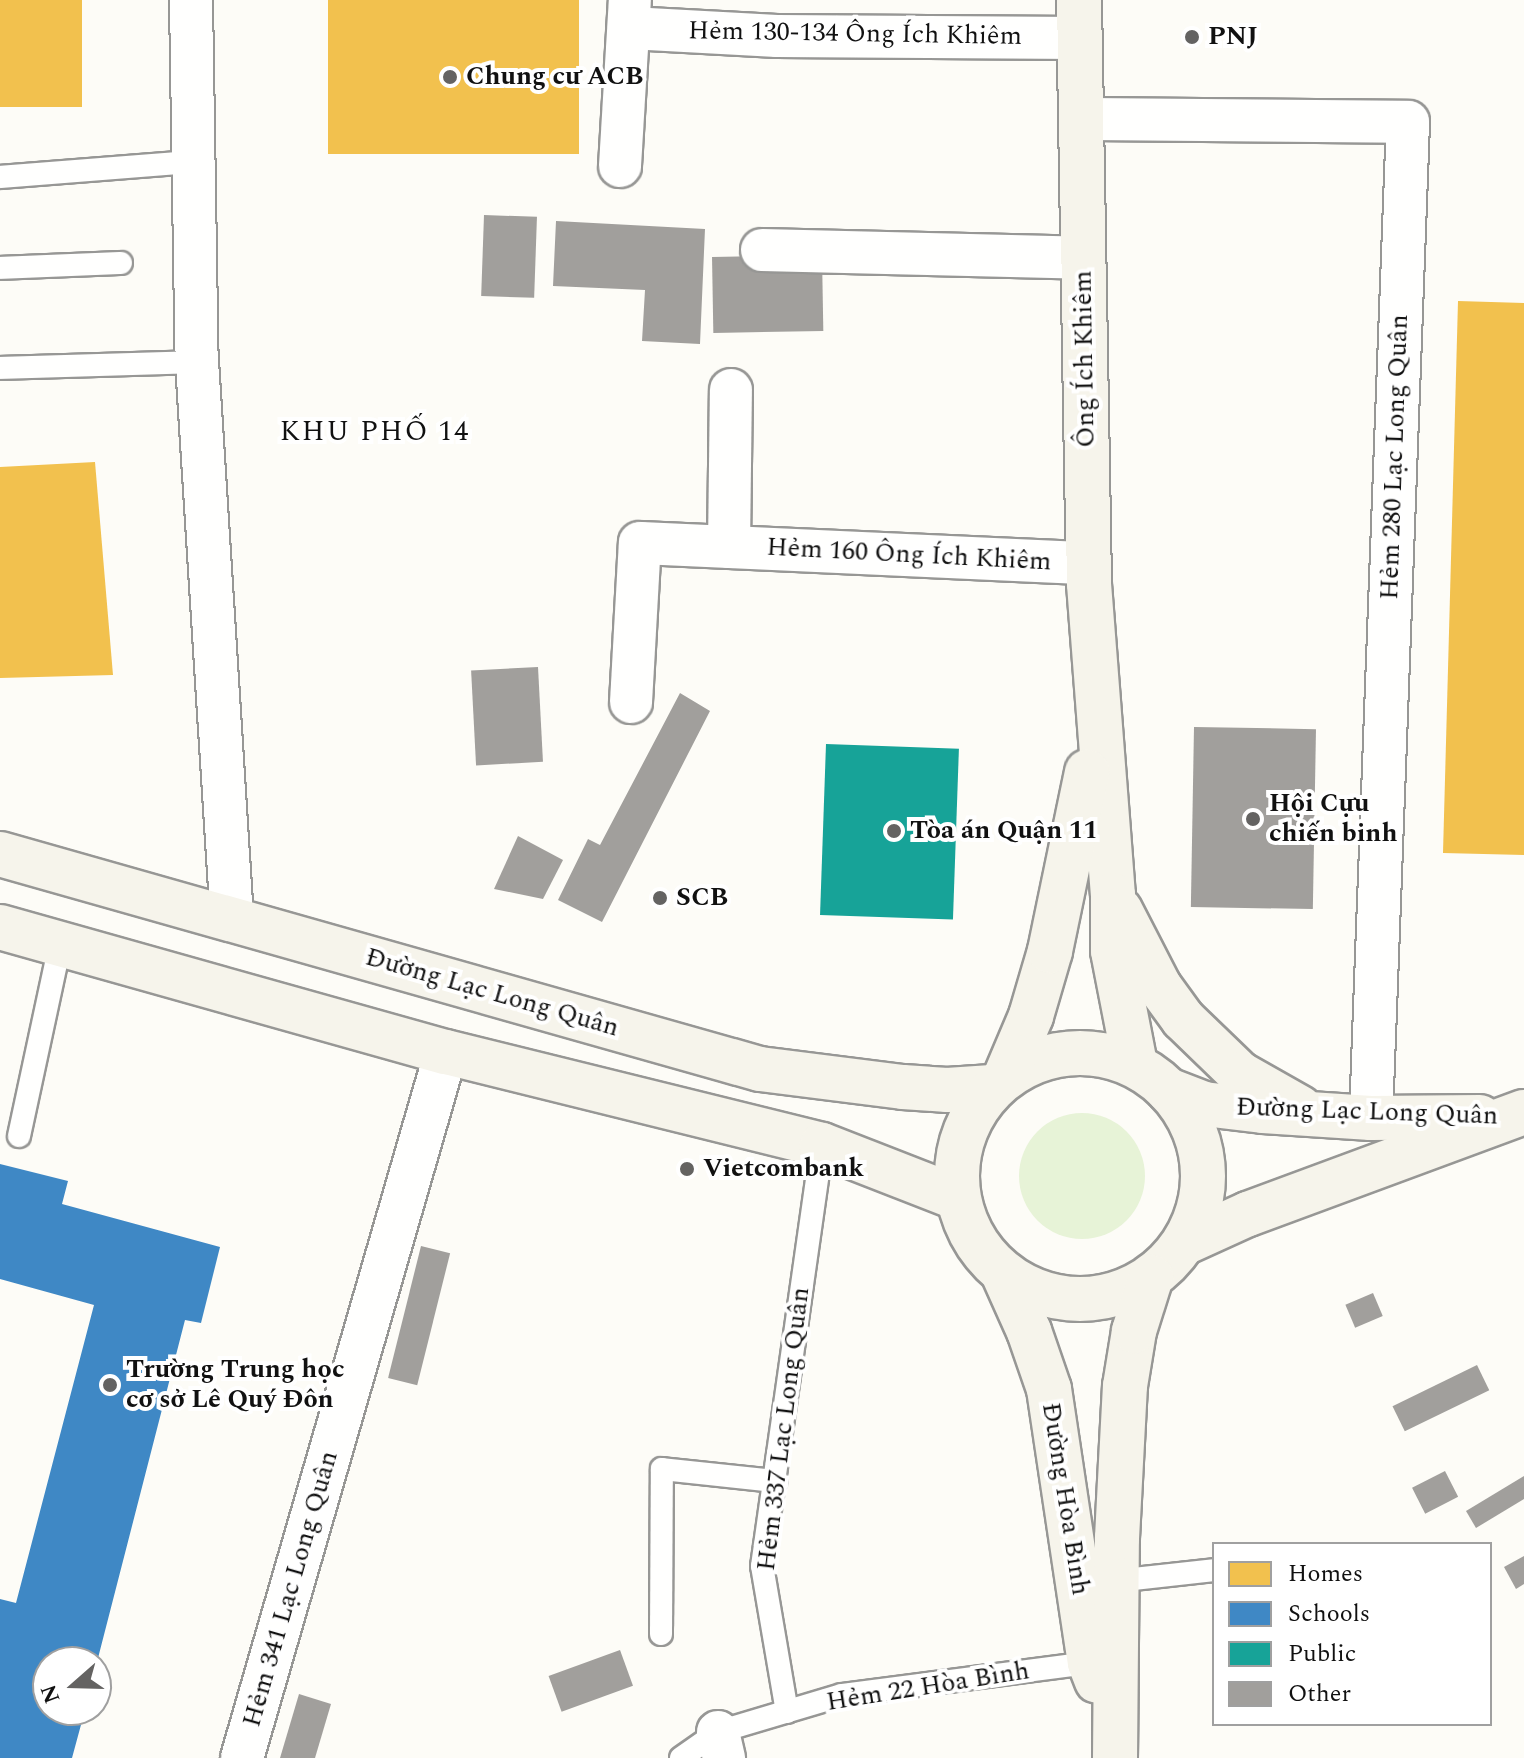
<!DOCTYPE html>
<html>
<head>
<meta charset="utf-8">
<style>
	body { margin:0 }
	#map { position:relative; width:1524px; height:1758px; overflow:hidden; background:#fdfcf7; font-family:Spectral,serif }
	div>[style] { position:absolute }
	.green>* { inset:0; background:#e7f3d7 }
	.round { border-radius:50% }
	.homes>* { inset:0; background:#f2c14e; transform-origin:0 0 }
	.schools>* { inset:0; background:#3f88c5 }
	.public>* { inset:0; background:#17a398; transform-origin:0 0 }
	.building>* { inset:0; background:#a19f9c; transform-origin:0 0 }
	.roads { filter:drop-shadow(2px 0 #979795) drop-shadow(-2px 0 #979795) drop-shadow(0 2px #979795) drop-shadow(0 -2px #979795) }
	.service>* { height:22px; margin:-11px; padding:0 11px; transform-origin:11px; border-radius:11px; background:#fffffe }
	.minor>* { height:42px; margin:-21px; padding:0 21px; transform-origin:21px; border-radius:21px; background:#fffffe }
	.secondary>* { height:44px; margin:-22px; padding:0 22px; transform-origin:22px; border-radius:22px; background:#f6f4eb }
	.secondary>.ring { margin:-22px; padding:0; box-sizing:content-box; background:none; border:44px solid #f6f4eb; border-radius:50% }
	.dots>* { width:22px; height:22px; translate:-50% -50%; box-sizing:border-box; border:4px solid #fff; border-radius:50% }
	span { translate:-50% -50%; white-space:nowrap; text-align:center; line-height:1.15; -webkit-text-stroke:8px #fff; paint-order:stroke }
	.street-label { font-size:26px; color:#111 }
	.poi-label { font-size:26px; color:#111; font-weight:700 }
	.left { translate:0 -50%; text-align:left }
	.neighbourhood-label { font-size:28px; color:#111; letter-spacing:2px }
	.legend { position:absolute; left:1212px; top:1542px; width:280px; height:184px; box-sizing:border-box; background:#fff; border:2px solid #a0a0a0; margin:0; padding:10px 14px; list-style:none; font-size:24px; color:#111 }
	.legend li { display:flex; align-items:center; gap:16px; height:40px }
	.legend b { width:40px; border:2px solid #a0a0a0 }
	.north { position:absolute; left:32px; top:1646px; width:80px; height:80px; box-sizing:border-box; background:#fff; border:2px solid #a0a0a0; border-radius:50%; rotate:250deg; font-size:22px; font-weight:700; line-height:32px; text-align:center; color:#111 }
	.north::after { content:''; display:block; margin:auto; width:28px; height:36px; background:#646362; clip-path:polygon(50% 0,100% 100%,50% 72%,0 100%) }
</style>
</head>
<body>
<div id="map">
	<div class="green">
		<i class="round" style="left:1019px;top:1113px;width:126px;height:126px"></i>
	</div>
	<div class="homes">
		<i style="left:0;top:0;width:82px;height:107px"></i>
		<i style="left:328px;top:0;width:251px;height:154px"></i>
		<i style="clip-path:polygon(1458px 301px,1524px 303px,1524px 855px,1443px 853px)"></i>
		<i style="clip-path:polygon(95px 462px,113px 675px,0 678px,0 467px)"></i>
	</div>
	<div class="schools">
		<i style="clip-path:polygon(0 1164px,68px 1181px,62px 1204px,220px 1247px,201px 1323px,185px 1320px,97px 1662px,48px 1662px,48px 1710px,85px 1710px,72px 1758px,0 1758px,0 1599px,16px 1603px,94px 1305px,0 1279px)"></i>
	</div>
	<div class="public">
		<i style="left:826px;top:744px;width:133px;height:171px;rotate:2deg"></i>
	</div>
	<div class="building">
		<i style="left:484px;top:215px;width:53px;height:81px;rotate:2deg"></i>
		<i style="clip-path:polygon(556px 221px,705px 229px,700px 344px,642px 341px,645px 290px,553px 286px)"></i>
		<i style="left:822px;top:255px;width:76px;height:110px;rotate:89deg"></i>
		<i style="left:538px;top:667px;width:95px;height:67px;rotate:87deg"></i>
		<i style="clip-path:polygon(680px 693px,710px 711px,602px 922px,558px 900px,588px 839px,600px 845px)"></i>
		<i style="left:1194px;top:727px;width:122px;height:180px;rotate:1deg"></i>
		<i style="clip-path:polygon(518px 836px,563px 860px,543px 899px,494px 889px)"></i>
		<i style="left:421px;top:1246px;width:30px;height:136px;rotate:14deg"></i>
		<i style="left:1373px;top:1293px;width:25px;height:30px;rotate:67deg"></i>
		<i style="left:1477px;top:1365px;width:28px;height:94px;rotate:64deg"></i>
		<i style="left:1445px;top:1471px;width:29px;height:37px;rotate:63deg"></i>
		<i style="clip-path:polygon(1524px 1476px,1524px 1499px,1476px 1528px,1466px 1511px)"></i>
		<i style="clip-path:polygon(1524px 1556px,1524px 1584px,1516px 1589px,1504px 1567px)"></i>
		<i style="left:620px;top:1650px;width:38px;height:76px;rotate:70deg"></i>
		<i style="clip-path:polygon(299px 1694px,331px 1704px,315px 1758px,280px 1758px)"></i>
	</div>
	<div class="roads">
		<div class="service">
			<i style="left:0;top:177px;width:193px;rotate:-4.5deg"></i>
			<i style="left:0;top:268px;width:121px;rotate:-2.4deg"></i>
			<i style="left:0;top:368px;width:197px;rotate:-1.7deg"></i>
			<i style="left:19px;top:1136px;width:196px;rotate:-77.9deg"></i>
			<i style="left:1115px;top:1581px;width:100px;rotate:-6.3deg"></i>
			<i style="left:661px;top:1634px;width:165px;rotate:-89.7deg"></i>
			<i style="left:662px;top:1469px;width:114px;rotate:6.1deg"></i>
			<i style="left:787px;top:1712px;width:148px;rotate:-99.7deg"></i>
			<i style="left:762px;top:1566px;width:425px;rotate:-81.9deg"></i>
			<i style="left:681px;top:1758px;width:45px;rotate:-35.1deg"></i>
			<i style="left:718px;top:1732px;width:129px;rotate:-16.6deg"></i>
			<i style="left:842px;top:1695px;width:250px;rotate:-7.4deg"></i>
		</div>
		<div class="minor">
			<i style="left:191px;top:0;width:362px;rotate:89.1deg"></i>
			<i style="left:197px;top:362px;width:559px;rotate:86.41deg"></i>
			<i style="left:630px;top:28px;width:147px;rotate:3.1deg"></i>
			<i style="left:777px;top:36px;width:303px;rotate:0.4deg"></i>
			<i style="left:1082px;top:119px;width:326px;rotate:0.5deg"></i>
			<i style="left:1408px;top:122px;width:997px;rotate:92.13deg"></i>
			<i style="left:620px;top:166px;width:166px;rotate:-86.6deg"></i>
			<i style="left:762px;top:250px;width:321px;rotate:1.4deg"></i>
			<i style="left:729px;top:547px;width:157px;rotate:-89.3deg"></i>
			<i style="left:631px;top:702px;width:159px;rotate:-86.8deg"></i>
			<i style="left:640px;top:543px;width:448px;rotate:2.6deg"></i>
			<i style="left:718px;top:1732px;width:27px;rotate:77deg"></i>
			<i style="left:242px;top:1758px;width:735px;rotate:-73.88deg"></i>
		</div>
		<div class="secondary">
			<i style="left:1079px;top:0;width:584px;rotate:89.02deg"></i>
			<i style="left:1089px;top:584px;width:312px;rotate:85.6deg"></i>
			<i style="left:1113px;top:895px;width:56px;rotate:90deg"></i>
			<i style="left:1113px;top:951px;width:115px;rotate:79deg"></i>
			<i style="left:0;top:854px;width:790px;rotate:15.8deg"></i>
			<i style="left:760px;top:1069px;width:144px;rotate:7.2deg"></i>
			<i style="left:903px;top:1087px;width:44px;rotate:3.9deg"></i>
			<i style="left:947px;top:1090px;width:45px;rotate:-3.8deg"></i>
			<i style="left:1120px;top:910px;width:85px;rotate:62.8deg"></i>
			<i style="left:1159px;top:986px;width:41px;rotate:54deg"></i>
			<i style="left:1183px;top:1019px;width:79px;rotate:44deg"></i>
			<i style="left:1240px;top:1074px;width:69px;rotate:29.5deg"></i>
			<i style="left:0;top:927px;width:463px;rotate:15.7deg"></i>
			<i style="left:446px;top:1052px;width:387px;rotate:13.9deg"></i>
			<i style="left:822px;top:1145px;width:146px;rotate:21.3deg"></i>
			<i class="ring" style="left:957px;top:1053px;width:202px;height:202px"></i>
			<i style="left:1006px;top:1075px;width:64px;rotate:-67deg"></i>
			<i style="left:1031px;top:1016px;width:68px;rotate:-73.7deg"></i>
			<i style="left:1050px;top:951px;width:183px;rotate:-78.3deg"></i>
			<i style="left:1168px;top:1090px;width:39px;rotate:21deg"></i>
			<i style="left:1204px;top:1104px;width:59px;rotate:6.8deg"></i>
			<i style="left:1263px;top:1111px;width:108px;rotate:3.7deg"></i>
			<i style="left:1371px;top:1118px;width:109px;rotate:-0.5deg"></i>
			<i style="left:1184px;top:1243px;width:70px;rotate:-24.4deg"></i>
			<i style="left:1248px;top:1214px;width:294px;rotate:-20.3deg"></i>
			<i style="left:1003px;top:1273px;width:64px;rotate:65.9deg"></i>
			<i style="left:1029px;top:1331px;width:61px;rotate:71deg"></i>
			<i style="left:1049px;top:1389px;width:277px;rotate:81.5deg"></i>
			<i style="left:1090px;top:1663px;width:19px;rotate:69deg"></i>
			<i style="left:1115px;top:1758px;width:220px;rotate:-89.5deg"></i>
			<i style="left:1117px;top:1538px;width:152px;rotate:-87deg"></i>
			<i style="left:1125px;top:1386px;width:56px;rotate:-80.7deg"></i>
			<i style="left:1134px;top:1331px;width:57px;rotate:-72.5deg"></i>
		</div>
	</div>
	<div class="dots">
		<i style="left:1192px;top:37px;background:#646362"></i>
		<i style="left:450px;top:77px;background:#646362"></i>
		<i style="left:1253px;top:819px;background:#646362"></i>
		<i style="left:894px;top:831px;background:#646362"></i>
		<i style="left:660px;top:898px;background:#646362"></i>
		<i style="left:687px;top:1169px;background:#646362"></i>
		<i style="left:110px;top:1385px;background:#646362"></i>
	</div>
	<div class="street-label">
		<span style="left:855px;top:34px;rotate:1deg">Hẻm 130-134 Ông Ích Khiêm</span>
		<span style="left:1085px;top:359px;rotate:-91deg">Ông Ích Khiêm</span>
		<span style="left:1395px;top:457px;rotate:-88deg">Hẻm 280 Lạc Long Quân</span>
		<span style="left:909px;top:555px;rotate:3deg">Hẻm 160 Ông Ích Khiêm</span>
		<span style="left:492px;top:993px;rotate:16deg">Đường Lạc Long Quân</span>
		<span style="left:1367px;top:1112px;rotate:2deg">Đường Lạc Long Quân</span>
		<span style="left:784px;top:1429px;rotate:-83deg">Hẻm 337 Lạc Long Quân</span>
		<span style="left:1065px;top:1499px;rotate:81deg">Đường Hòa Bình</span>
		<span style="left:291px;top:1589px;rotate:-74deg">Hẻm 341 Lạc Long Quân</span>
		<span style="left:928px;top:1687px;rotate:-9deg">Hẻm 22 Hòa Bình</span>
	</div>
	<div class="poi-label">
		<span class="left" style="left:1208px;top:37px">PNJ</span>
		<span class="left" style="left:466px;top:77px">Chung cư ACB</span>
		<span class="left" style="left:1269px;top:819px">Hội Cựu<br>chiến binh</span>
		<span class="left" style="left:910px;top:831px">Tòa án Quận 11</span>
		<span class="left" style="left:676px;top:898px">SCB</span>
		<span class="left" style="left:703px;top:1169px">Vietcombank</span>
		<span class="left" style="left:126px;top:1385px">Trường Trung học<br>cơ sở Lê Quý Đôn</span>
	</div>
	<div class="neighbourhood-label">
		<span style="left:375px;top:432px">KHU PHỐ 14</span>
	</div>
	<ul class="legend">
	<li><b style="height:22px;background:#f2c14e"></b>Homes</li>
	<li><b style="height:22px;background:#3f88c5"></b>Schools</li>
	<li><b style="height:22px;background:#17a398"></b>Public</li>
	<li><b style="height:22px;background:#a19f9c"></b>Other</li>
	</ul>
	<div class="north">N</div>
</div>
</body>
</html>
